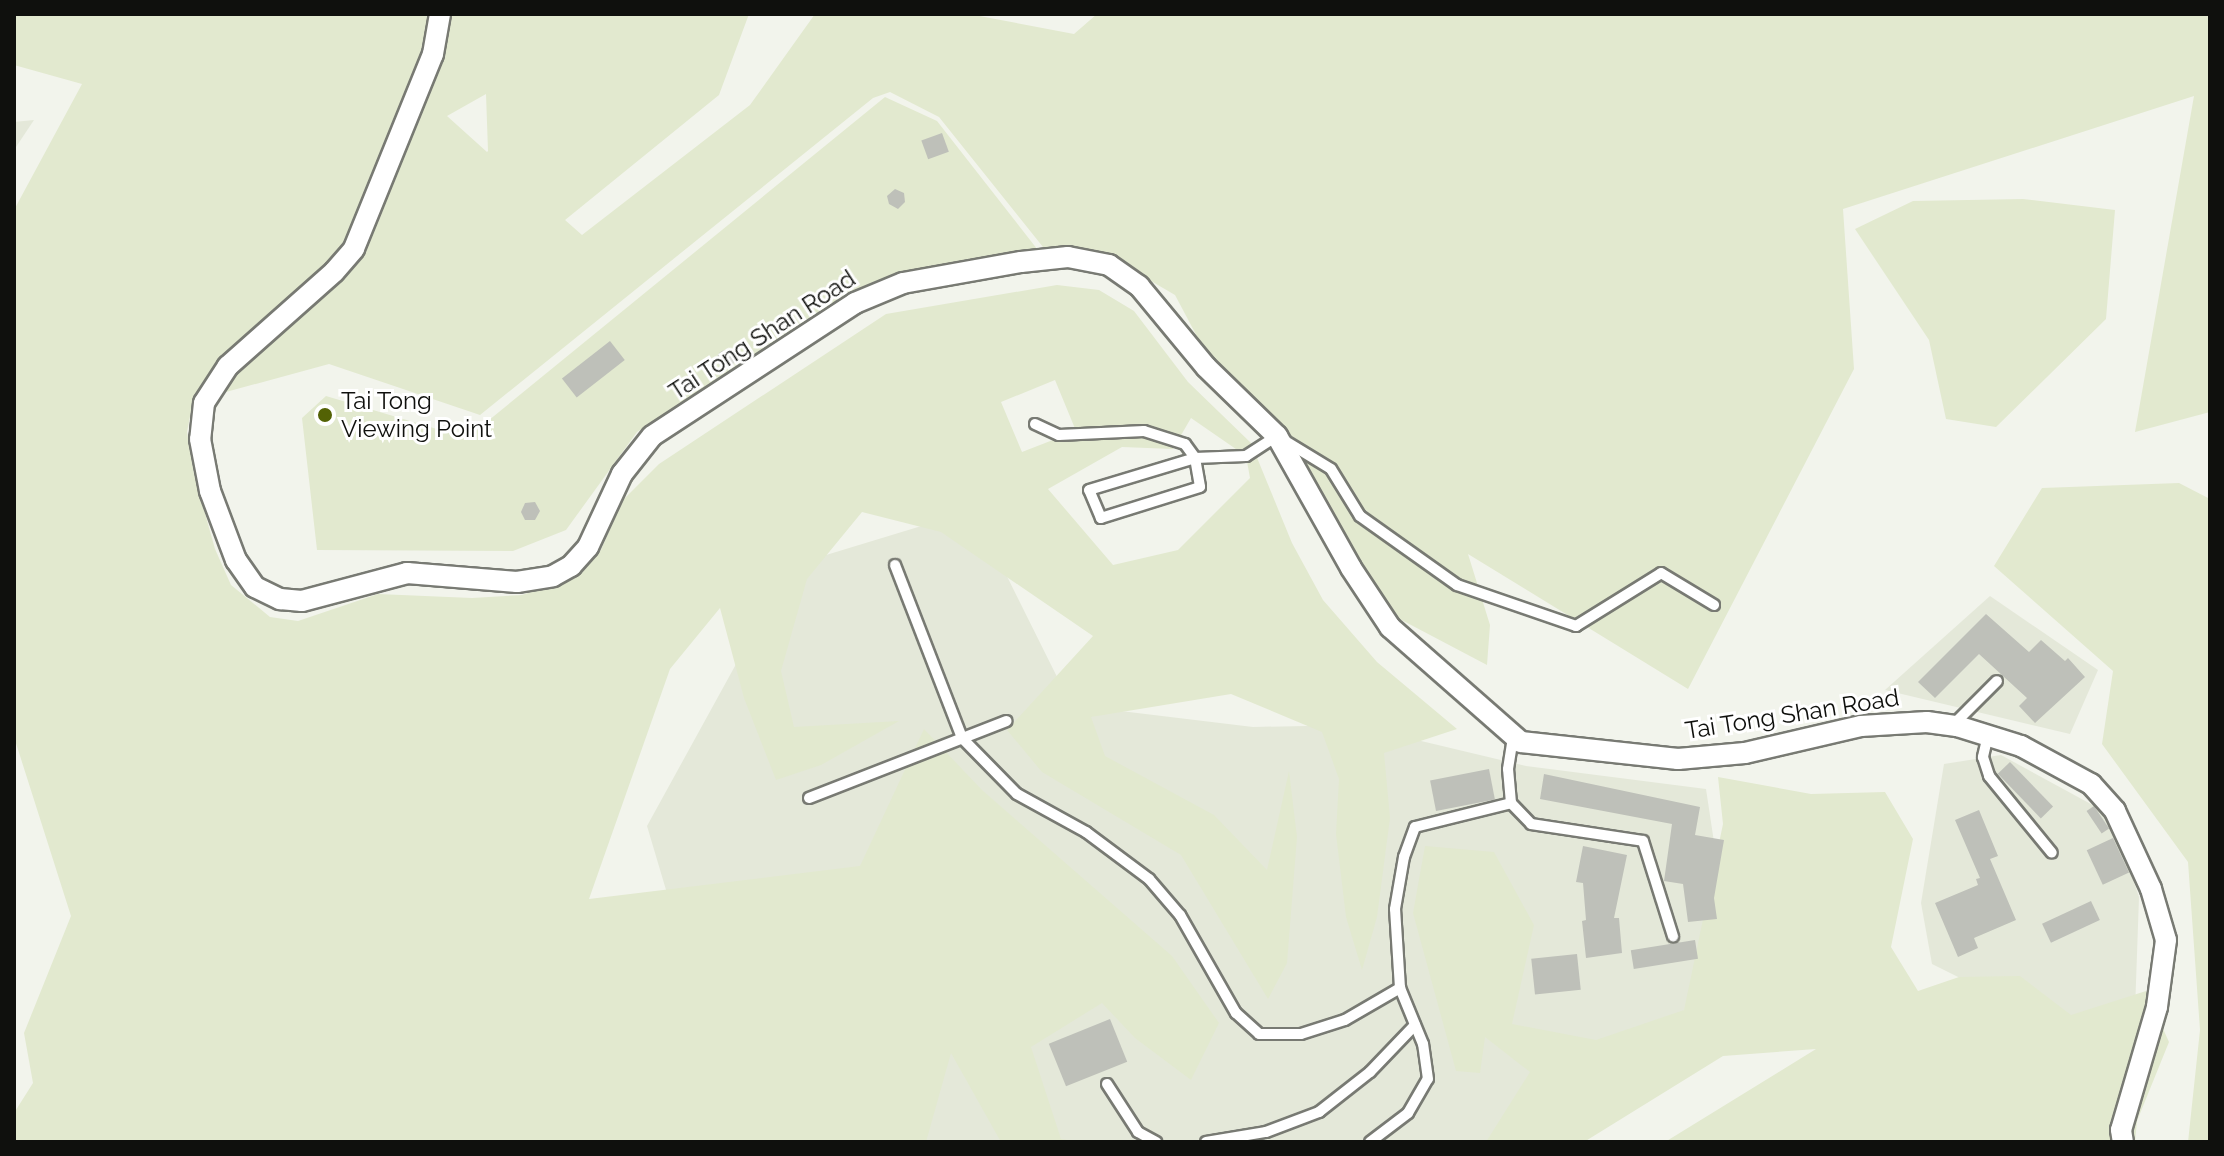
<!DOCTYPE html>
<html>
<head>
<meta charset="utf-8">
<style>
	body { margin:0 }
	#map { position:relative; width:2224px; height:1156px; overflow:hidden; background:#f2f4ec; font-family:Raleway,sans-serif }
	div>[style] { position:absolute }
	.built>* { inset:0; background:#e4e8d9 }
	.green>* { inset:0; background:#e2e9cf }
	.building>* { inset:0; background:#bec0b9; transform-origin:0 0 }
	.round { border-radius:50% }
	.roads { filter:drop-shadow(2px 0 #787a73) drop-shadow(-2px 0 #787a73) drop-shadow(0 2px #787a73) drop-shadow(0 -2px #787a73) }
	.lane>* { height:10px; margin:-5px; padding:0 5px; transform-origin:5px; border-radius:5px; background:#fff }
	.street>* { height:20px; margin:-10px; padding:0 10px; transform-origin:10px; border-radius:10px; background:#fff }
	.dots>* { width:22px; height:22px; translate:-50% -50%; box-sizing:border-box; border:4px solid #fff; border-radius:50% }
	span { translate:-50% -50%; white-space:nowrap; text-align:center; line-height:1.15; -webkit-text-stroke:6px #fff; paint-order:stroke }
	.street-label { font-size:24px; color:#0f100d }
	.poi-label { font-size:24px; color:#0f100d }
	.left { translate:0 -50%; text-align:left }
	.frame { position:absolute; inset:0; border:16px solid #0f100d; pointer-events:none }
</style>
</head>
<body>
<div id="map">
	<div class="built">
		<i style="clip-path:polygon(34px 120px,14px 150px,14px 122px)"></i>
		<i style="clip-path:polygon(974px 510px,1071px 705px,1253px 727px,1354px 725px,1526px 766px,1706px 789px,1733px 968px,1531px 1142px,741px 1142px,647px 826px,790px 566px)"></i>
		<i style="clip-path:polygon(1990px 596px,2098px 670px,2070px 734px,1885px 690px)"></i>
		<i style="clip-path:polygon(2001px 755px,2111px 815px,2139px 897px,2135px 1011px,2073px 1034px,1932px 964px,1921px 903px,1944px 764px)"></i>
	</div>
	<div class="green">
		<i style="clip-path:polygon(evenodd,14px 14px,749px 14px,719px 95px,565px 220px,582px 235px,750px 105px,815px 14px,969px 14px,1074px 34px,1097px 14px,2210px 14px,2210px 412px,2135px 432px,2194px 96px,1843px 209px,1854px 369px,1688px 689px,1468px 554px,1490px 625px,1487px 665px,1394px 616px,1357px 560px,1333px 511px,1283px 429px,1209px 359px,1175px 295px,1115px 260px,1077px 247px,1043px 247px,939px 117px,890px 92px,873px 98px,480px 415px,329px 364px,193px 401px,187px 432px,194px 474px,215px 549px,231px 585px,270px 617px,298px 621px,378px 594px,472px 598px,522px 595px,570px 579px,601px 550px,622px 501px,659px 464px,886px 314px,1057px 285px,1099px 290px,1134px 311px,1188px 382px,1251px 443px,1292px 543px,1323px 600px,1377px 662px,1457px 729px,1384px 753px,1390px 818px,1377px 917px,1362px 970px,1346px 917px,1336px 834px,1339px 779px,1322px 732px,1231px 694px,1091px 717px,1105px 756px,1214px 815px,1267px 870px,1289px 771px,1297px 837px,1287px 963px,1268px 999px,1181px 855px,1042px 772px,1007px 730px,1093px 636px,941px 532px,862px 512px,807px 579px,781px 671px,794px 727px,899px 721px,821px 765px,776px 780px,744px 698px,720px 608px,670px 669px,589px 899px,860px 866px,924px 729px,982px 790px,1172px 956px,1219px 1023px,1191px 1080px,1135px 1038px,1102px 1003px,1031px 1047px,1061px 1139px,1080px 1142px,1001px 1142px,951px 1053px,926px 1142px,14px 1142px,14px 1113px,33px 1083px,24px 1033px,71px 916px,14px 737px,14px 210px,82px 84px,14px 65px,14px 14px,486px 94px,488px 151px,487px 152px,447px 116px,486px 94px,14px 14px,1055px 380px,1076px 431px,1022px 452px,1001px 402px,1055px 380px,14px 14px,1191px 418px,1246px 456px,1250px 478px,1178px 550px,1113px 565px,1048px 489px,1122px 447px,1173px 449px,1191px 418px)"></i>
		<i style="clip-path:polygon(885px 97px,937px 121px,1041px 254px,831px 308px,637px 432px,566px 530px,513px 551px,317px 550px,302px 418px,326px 396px,467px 438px)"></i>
		<i style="clip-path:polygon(2023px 199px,2115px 210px,2106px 319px,1996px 427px,1946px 419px,1929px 340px,1855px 229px,1913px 201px)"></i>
		<i style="clip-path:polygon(2179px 483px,2210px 499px,2210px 1142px,2188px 1142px,2200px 1030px,2188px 862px,2102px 744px,2113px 671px,1994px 566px,2042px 488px)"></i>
		<i style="clip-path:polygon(1718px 777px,1811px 794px,1885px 792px,1913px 839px,1891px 947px,1918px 991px,1959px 977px,2020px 976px,2071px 1015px,2146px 991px,2169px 1042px,2137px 1121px,2135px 1142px,1665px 1142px,1816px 1049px,1723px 1056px,1584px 1142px,1486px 1142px,1530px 1072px,1485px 1037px,1480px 1073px,1456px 1071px,1413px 913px,1425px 846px,1494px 852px,1534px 925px,1512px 1024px,1596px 1040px,1684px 1010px,1723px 824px)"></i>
	</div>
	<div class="building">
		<i style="left:942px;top:133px;width:20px;height:22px;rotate:70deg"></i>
		<i style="clip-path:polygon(895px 189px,904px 193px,905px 202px,898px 209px,889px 204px,887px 196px)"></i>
		<i style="left:610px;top:341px;width:24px;height:61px;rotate:52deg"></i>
		<i class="round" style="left:717px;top:350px;width:18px;height:18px"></i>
		<i style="clip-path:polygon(535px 502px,540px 511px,535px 520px,525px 520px,521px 512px,525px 503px)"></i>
		<i style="clip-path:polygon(1986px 614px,2029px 652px,2041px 640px,2065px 661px,2068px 658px,2085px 677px,2035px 723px,2019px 706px,2027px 698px,1979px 654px,1935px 698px,1918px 682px)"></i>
		<i style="left:2010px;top:762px;width:62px;height:17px;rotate:46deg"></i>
		<i style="left:1489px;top:769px;width:31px;height:60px;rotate:79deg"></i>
		<i style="clip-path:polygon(1544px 774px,1700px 807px,1695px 835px,1724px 840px,1714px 898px,1717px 919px,1688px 922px,1683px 884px,1664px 881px,1672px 824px,1540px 799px)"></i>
		<i style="left:2094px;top:806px;width:27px;height:9px;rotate:56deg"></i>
		<i style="clip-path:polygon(1979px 810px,1998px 856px,1990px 859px,2016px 920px,1974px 938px,1978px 948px,1958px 957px,1935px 903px,1978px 885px,1976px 879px,1980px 878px,1955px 820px)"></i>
		<i style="left:2113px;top:838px;width:38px;height:29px;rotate:65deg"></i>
		<i style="clip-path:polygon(1583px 846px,1627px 855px,1614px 918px,1619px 918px,1622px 953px,1586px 958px,1582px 921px,1586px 920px,1583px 883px,1576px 882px)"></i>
		<i style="left:2091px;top:901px;width:21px;height:54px;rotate:65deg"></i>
		<i style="left:1695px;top:940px;width:19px;height:65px;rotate:81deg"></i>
		<i style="left:1577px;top:954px;width:36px;height:46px;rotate:84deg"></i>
		<i style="left:1110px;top:1019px;width:46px;height:66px;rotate:68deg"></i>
	</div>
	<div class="roads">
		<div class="lane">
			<i style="left:1035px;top:424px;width:26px;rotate:25deg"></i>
			<i style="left:1059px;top:435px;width:85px;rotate:-2.7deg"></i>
			<i style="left:1144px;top:431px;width:43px;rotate:17.6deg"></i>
			<i style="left:1185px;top:444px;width:17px;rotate:54deg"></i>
			<i style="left:1195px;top:458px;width:29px;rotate:80deg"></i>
			<i style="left:1200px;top:487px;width:104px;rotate:162.6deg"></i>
			<i style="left:1101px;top:518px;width:30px;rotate:-113deg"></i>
			<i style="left:1089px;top:490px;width:111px;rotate:-16.8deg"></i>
			<i style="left:1195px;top:458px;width:51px;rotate:-2.2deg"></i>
			<i style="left:1246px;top:456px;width:37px;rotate:-33deg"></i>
			<i style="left:1277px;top:436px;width:63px;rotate:31.4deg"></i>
			<i style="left:1331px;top:469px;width:55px;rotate:58.3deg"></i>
			<i style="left:1360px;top:516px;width:119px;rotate:35.4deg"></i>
			<i style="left:1457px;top:585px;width:126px;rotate:19deg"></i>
			<i style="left:1576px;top:626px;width:100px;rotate:-31.9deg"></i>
			<i style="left:1661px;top:573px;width:62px;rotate:31.1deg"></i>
			<i style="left:895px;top:565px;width:186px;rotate:68.8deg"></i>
			<i style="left:962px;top:738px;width:78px;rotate:45.5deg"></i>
			<i style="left:1017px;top:794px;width:79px;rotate:28.8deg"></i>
			<i style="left:1086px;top:832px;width:79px;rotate:36.7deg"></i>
			<i style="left:1149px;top:879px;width:48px;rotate:49.3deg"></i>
			<i style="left:1180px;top:915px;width:113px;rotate:60.3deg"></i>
			<i style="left:1236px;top:1013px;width:31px;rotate:42deg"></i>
			<i style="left:1259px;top:1034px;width:42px"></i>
			<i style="left:1301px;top:1034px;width:46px;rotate:-17.7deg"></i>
			<i style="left:1345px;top:1020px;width:64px;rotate:-30.2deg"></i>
			<i style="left:1953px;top:725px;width:62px;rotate:-45deg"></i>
			<i style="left:1988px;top:735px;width:23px;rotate:103deg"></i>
			<i style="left:1983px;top:757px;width:20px;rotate:72deg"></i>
			<i style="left:1989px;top:776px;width:99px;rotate:50.7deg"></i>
			<i style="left:809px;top:798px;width:212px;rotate:-21.3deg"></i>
			<i style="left:1511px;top:803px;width:29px;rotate:46deg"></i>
			<i style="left:1531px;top:824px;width:113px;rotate:8.6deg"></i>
			<i style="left:1643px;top:841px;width:100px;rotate:72.5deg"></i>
			<i style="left:1107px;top:1084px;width:57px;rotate:57.1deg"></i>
			<i style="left:1138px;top:1132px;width:21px;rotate:29deg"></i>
			<i style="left:1206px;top:1142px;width:61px;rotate:-9.5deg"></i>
			<i style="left:1266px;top:1132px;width:57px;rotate:-20.7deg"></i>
			<i style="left:1319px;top:1112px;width:65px;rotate:-38.1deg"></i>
			<i style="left:1370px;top:1072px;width:65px;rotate:-46.2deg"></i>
			<i style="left:1370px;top:1142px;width:48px;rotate:-37.3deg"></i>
			<i style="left:1408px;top:1113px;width:39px;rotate:-60deg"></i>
			<i style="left:1428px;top:1079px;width:35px;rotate:-98deg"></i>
			<i style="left:1423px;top:1044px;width:61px;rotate:-112.3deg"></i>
			<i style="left:1400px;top:988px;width:79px;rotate:-93.6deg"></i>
			<i style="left:1395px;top:909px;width:53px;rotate:-80.2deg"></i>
			<i style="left:1404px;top:857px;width:32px;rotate:-70deg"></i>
			<i style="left:1415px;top:827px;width:99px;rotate:-14deg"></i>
			<i style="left:1511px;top:803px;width:34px;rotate:-95deg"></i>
			<i style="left:1508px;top:769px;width:33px;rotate:-81deg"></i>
		</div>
		<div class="street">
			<i style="left:440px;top:14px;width:41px;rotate:99.9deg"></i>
			<i style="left:433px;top:54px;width:210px;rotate:112.1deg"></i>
			<i style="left:354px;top:249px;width:30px;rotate:131deg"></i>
			<i style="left:334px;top:272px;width:142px;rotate:138.4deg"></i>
			<i style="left:228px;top:366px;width:44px;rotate:123deg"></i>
			<i style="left:204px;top:403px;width:36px;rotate:96deg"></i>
			<i style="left:200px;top:439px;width:53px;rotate:79.1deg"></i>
			<i style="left:210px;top:491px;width:74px;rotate:69.4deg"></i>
			<i style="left:236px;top:560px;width:33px;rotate:55deg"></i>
			<i style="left:255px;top:587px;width:28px;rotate:26deg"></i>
			<i style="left:280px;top:599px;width:22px;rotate:5deg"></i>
			<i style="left:302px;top:601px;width:109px;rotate:-14.9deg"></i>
			<i style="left:407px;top:573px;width:110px;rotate:4.7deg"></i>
			<i style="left:517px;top:582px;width:36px;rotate:-9deg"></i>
			<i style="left:553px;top:576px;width:21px;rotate:-29deg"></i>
			<i style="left:571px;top:566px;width:25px;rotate:-48deg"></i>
			<i style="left:588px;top:547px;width:81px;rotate:-65deg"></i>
			<i style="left:622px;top:474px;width:48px;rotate:-51.7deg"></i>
			<i style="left:652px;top:436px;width:243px;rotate:-33.2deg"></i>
			<i style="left:855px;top:303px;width:52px;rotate:-22.6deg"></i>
			<i style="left:903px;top:283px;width:120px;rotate:-10.1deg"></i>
			<i style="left:1021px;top:262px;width:47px;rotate:-6.1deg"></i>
			<i style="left:1068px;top:257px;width:42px;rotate:11deg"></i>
			<i style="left:1109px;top:265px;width:37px;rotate:35deg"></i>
			<i style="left:1139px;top:286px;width:105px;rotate:50.4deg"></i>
			<i style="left:1206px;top:367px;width:99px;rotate:44.2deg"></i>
			<i style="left:1277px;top:436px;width:151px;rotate:60.7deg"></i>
			<i style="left:1351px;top:568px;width:71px;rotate:56.5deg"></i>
			<i style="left:1390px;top:627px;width:174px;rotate:41.3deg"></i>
			<i style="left:1521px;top:742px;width:158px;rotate:6.2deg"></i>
			<i style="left:1678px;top:759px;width:67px;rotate:-5.1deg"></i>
			<i style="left:1745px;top:753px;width:119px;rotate:-13.1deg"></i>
			<i style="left:1861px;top:726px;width:66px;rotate:-3.5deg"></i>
			<i style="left:1927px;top:722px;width:30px;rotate:8deg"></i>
			<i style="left:1957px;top:726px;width:67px;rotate:17.4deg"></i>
			<i style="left:2021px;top:746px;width:80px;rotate:28.5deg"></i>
			<i style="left:2091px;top:784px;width:36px;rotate:48deg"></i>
			<i style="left:2115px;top:811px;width:86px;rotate:65.2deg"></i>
			<i style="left:2151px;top:889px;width:53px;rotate:73.6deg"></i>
			<i style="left:2166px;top:940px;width:68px;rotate:97.7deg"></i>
			<i style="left:2157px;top:1007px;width:128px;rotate:106.3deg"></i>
			<i style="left:2121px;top:1130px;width:12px;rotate:81deg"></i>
		</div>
	</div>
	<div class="dots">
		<i style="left:325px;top:415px;background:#536205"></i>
	</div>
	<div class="street-label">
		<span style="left:762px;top:335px;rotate:-33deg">Tai Tong Shan Road</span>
		<span style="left:1792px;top:714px;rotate:-9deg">Tai Tong Shan Road</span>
	</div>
	<div class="poi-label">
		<span class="left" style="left:341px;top:415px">Tai Tong<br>Viewing Point</span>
	</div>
	<div class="frame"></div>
</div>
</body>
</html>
